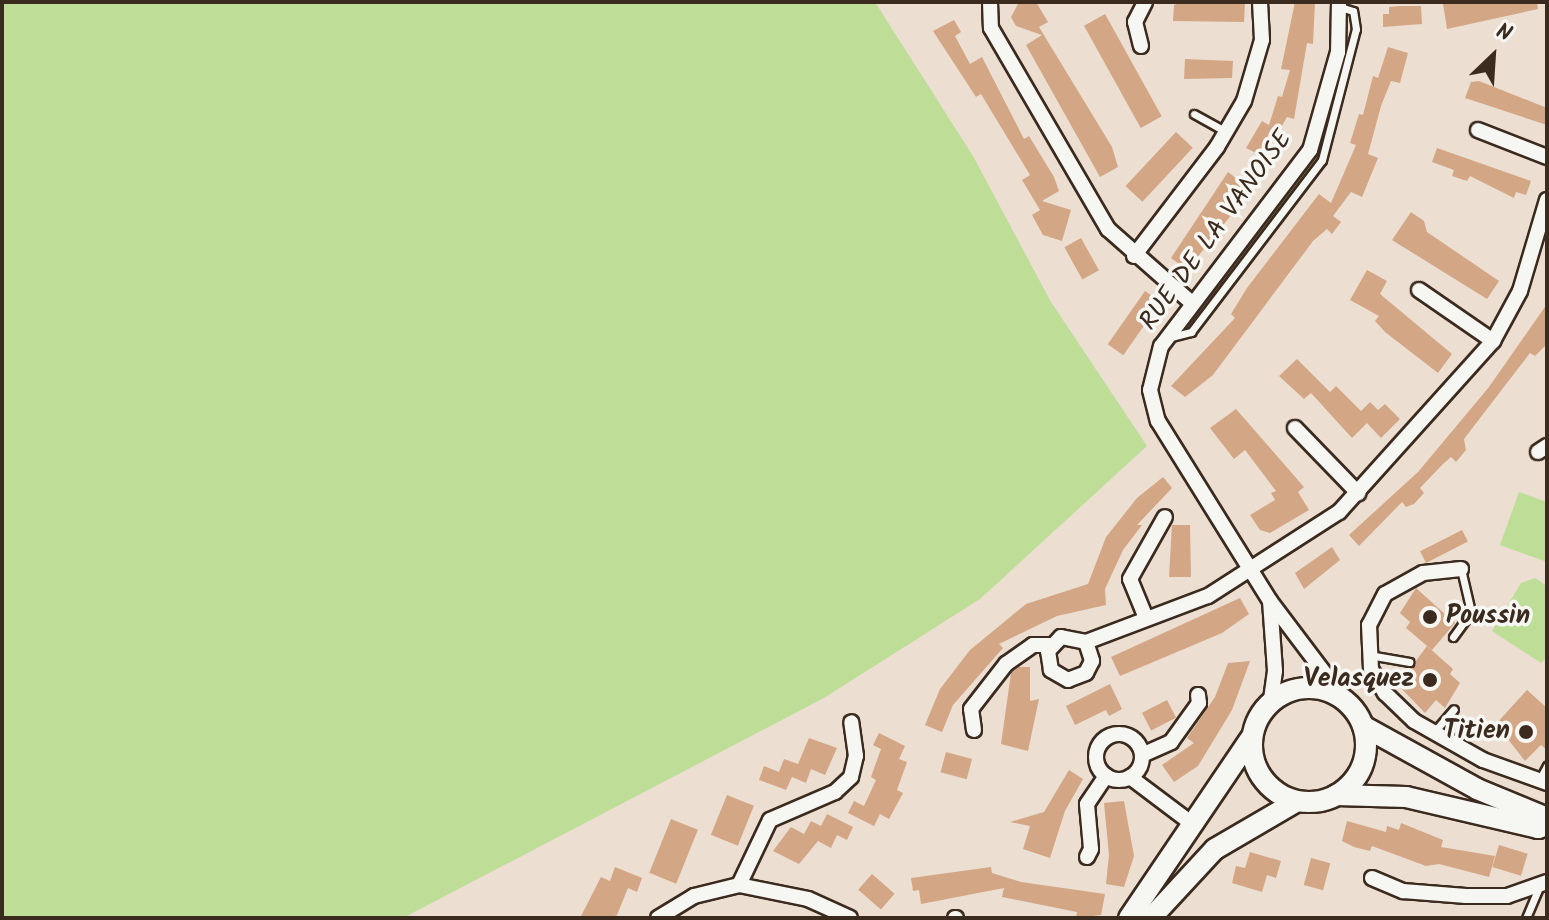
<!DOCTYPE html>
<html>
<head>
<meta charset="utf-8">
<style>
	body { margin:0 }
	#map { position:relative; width:1549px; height:920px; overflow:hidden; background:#ecded1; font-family:Kalam,sans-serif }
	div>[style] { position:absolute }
	.green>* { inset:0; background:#bede97 }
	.building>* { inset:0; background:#d3a785; transform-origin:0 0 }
	.roads { filter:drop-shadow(2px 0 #3b2a1e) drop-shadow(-2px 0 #3b2a1e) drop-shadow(0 2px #3b2a1e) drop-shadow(0 -2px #3b2a1e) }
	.lane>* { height:7px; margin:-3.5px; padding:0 3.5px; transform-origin:3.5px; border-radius:3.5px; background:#f6f6f2 }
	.street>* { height:14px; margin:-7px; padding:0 7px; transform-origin:7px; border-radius:7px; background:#f6f6f2 }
	.street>.ring { margin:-7px; padding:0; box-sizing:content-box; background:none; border:14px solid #f6f6f2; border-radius:50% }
	.secondary>* { height:20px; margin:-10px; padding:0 10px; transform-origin:10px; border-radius:10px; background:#f6f6f2 }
	.secondary>.ring { margin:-10px; padding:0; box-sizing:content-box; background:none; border:20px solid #f6f6f2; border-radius:50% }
	.dots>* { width:22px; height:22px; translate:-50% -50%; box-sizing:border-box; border:4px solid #f6f6f2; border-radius:50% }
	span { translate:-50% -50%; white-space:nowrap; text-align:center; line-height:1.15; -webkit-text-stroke:7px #f6f6f2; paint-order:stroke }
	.street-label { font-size:26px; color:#3b2a1e }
	.poi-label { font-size:26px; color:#3b2a1e; font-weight:700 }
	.left { translate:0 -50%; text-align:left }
	.right { translate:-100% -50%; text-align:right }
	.frame { position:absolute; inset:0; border:4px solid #3b2a1e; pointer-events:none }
	.north { position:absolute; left:1453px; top:16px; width:80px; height:80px; -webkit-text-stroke:6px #f6f6f2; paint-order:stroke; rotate:25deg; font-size:22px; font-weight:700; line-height:32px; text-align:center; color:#3b2a1e }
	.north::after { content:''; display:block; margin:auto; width:28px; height:36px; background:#3b2a1e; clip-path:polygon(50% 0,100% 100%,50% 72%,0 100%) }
</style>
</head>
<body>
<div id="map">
	<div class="green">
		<i style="clip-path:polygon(2px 2px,875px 2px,973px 156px,1051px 302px,1147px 446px,980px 599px,824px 698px,403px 918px,2px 918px)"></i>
		<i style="clip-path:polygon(1322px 141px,1313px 165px,1186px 328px,1303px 174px)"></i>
		<i style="clip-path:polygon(1519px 492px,1547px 502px,1547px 562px,1500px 545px)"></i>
		<i style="clip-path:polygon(1535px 578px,1547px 586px,1547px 657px,1541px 663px,1492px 631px,1521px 583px)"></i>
	</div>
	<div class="building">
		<i style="clip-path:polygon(1019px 2px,1036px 2px,1048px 22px,1039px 27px,1112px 147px,1118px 167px,1100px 177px,1026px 45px,1042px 35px,1016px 26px,1011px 17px)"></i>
		<i style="clip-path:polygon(1181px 2px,1245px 2px,1244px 22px,1173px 21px,1174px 5px)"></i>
		<i style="clip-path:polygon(1295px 2px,1315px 2px,1313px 44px,1307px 43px,1294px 119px,1287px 117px,1264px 157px,1246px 148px,1262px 121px,1269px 125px,1278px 96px,1282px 97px,1290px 70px,1281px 69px)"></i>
		<i style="clip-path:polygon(1455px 2px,1537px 2px,1538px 9px,1447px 29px,1443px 4px)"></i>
		<i style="clip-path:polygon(1399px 6px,1421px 6px,1422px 24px,1383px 27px,1383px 14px,1389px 14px,1389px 7px)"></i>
		<i style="left:1105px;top:14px;width:117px;height:24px;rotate:61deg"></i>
		<i style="clip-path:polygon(954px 20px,961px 32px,955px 36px,970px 64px,982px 57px,1024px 139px,1029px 136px,1054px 177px,1059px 191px,1042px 201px,1071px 210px,1062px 241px,1043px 235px,1032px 215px,1040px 210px,1022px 180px,1030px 175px,981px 94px,976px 97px,933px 31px)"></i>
		<i style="clip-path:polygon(1388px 47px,1408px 53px,1400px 83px,1391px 81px,1381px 106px,1368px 154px,1378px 158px,1362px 197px,1351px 192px,1333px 216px,1341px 222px,1332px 234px,1327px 229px,1313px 241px,1213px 375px,1185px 397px,1171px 386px,1235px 318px,1231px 314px,1247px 288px,1319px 194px,1331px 203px,1356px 145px,1350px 143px,1359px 114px,1363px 115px,1373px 76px,1378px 78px)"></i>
		<i style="clip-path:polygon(1185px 59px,1233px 61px,1232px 78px,1184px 79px)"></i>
		<i style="clip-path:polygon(1479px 81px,1547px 108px,1547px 125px,1465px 98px,1471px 82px)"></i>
		<i style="left:1176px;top:132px;width:23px;height:74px;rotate:43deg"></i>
		<i style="clip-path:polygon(1437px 148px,1531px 181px,1526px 195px,1516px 192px,1514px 198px,1470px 176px,1467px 181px,1452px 176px,1454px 170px,1432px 162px)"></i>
		<i style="clip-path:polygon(1228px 172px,1245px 185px,1226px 209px,1232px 214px,1187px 270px,1171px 258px)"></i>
		<i style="clip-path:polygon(1411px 212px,1424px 221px,1427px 232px,1499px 281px,1487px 299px,1392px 240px)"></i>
		<i style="left:1081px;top:238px;width:37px;height:19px;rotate:61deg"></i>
		<i style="clip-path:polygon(1367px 270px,1387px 281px,1380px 294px,1452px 354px,1438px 373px,1385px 332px,1375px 321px,1379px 316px,1350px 300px)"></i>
		<i style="left:1145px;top:291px;width:19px;height:65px;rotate:35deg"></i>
		<i style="clip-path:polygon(1547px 304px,1547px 344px,1535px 356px,1530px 353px,1464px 439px,1466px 450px,1456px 462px,1451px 457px,1443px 464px,1420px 488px,1424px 493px,1414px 504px,1406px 507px,1402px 502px,1359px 546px,1349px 535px,1418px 472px,1489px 387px)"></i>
		<i style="clip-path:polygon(1297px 359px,1330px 392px,1336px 386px,1361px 411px,1370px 402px,1378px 410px,1385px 404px,1400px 419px,1381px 438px,1367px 423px,1352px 438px,1311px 393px,1304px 399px,1279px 376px)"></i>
		<i style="clip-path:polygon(1236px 409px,1304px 487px,1298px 492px,1309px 510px,1270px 533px,1260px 530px,1250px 515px,1275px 500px,1271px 493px,1276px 491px,1245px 450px,1234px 459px,1210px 428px)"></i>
		<i style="clip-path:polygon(1163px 477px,1172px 488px,1137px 525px,1142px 525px,1123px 550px,1105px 589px,1106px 605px,1057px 616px,999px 644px,1003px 648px,953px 705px,942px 732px,925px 725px,940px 689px,970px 650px,1026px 604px,1088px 584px,1106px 537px,1137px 498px)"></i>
		<i style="clip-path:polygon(1172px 525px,1190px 525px,1191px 577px,1169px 577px)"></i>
		<i style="left:1462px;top:530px;width:13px;height:47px;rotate:63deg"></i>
		<i style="clip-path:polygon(1332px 547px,1340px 560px,1304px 589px,1295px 573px)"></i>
		<i style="clip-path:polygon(1416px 588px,1455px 623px,1432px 650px,1406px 628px,1410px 622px,1400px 613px)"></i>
		<i style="clip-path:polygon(1240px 598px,1249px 614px,1222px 633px,1120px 676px,1111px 657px)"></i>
		<i style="clip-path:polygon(1427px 646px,1453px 669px,1450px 674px,1460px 683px,1445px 708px,1436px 700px,1425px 713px,1398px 685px)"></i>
		<i style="clip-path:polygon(1250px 661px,1232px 710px,1198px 766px,1174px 782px,1162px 765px,1194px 743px,1187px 738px,1215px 697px,1228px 663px)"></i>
		<i style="clip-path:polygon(1019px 667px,1030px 667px,1030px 701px,1039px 699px,1028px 751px,1001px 744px,1011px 673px)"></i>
		<i style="clip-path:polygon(1110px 684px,1122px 709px,1109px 716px,1106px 710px,1075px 725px,1066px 706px)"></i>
		<i style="clip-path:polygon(1527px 690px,1547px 708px,1547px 750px,1541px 745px,1525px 761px,1496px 724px)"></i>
		<i style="left:1167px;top:700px;width:20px;height:28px;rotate:63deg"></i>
		<i style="clip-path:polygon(879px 733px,905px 746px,899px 759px,907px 762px,897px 790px,903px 793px,889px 819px,880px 814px,874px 826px,848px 813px,854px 801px,864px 806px,876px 780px,871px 777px,881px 749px,873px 745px)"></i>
		<i style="clip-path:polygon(809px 738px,837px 748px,825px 775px,811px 769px,806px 783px,792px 777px,786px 790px,759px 780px,764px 766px,779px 772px,784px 759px,798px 764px)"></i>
		<i style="left:946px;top:752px;width:27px;height:21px;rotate:15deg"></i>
		<i style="clip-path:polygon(1069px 770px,1083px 779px,1065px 811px,1050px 858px,1023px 849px,1030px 826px,1010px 822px,1044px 812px)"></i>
		<i style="left:727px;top:795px;width:29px;height:43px;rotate:22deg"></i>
		<i style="clip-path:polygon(1124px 801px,1134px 856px,1124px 887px,1106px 884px,1109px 855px,1104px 803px)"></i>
		<i style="clip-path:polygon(827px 814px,853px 827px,847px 840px,837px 835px,831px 848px,818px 841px,799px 864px,773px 851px,791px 827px,804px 834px,811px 821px,821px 826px)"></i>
		<i style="left:671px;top:819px;width:29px;height:58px;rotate:22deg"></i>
		<i style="clip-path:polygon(1347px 821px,1386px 832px,1387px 826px,1399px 830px,1401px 823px,1443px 840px,1441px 847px,1495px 856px,1489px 877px,1439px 864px,1426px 866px,1372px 846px,1370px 851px,1354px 847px,1342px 841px)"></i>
		<i style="left:1499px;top:845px;width:30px;height:23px;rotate:17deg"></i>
		<i style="clip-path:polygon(1250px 852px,1281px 861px,1276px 878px,1267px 875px,1262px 892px,1232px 883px,1236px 866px,1245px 868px)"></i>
		<i style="left:1311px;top:858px;width:20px;height:28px;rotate:15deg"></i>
		<i style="clip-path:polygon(615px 867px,642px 878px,637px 892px,628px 888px,617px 915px,613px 913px,621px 918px,580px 918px,601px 877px,610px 881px)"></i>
		<i style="clip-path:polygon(991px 867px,992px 873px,1021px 882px,1105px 894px,1101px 915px,1076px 918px,1077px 912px,1002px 897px,1004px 888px,921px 904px,919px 890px,913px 891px,911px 878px)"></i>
		<i style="left:872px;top:874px;width:30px;height:21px;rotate:41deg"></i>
	</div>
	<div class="roads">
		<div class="lane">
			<i style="left:1194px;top:114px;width:37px;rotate:29deg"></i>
			<i style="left:1171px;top:337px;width:21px;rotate:-14deg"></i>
			<i style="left:1191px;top:332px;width:216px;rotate:-52.7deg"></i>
			<i style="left:1322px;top:160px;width:135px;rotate:-75.5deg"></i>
			<i style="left:1356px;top:29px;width:18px;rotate:-99deg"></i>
			<i style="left:1353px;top:11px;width:14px;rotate:-163deg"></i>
			<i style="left:1453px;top:637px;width:31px;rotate:-54deg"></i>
			<i style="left:1471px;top:612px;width:44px;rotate:-103.1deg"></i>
			<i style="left:1369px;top:655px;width:41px;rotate:9.9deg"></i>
			<i style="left:1434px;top:732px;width:30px;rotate:-49deg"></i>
			<i style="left:1540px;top:779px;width:15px;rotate:-62deg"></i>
			<i style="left:1526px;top:918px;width:34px;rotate:-67deg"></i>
		</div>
		<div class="street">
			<i style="left:990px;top:2px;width:26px;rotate:88deg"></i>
			<i style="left:991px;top:28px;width:233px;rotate:59.8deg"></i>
			<i style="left:1108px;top:229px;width:113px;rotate:41.4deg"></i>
			<i style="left:1339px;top:2px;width:50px;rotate:91.1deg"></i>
			<i style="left:1338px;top:52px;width:102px;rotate:105.9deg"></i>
			<i style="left:1310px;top:150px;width:246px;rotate:127.2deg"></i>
			<i style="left:1161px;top:346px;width:45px;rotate:104deg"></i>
			<i style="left:1150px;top:390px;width:32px;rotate:76deg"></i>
			<i style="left:1158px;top:421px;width:212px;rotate:58.1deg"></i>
			<i style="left:1270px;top:601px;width:123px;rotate:52.9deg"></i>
			<i style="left:1141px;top:46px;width:25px;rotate:-104deg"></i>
			<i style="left:1135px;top:22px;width:22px;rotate:-63deg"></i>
			<i style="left:1478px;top:130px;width:74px;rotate:21.4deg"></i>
			<i style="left:1134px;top:256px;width:137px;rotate:-52.7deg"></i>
			<i style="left:1217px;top:147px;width:53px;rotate:-59.6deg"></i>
			<i style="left:1244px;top:101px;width:64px;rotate:-73.6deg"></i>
			<i style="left:1262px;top:40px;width:38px;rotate:-93deg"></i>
			<i style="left:1419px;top:290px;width:90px;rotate:34.6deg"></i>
			<i style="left:1295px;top:428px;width:91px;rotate:45.9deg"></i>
			<i style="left:1538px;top:452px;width:11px;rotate:-34deg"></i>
			<i style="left:1461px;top:569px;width:38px;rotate:174deg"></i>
			<i style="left:1423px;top:573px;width:43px;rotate:151.1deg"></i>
			<i style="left:1385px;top:594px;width:35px;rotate:117deg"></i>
			<i style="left:1369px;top:625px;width:44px;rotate:87.4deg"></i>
			<i style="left:1371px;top:669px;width:28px;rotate:60deg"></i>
			<i style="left:1385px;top:693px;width:40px;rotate:44deg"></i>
			<i style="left:1414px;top:721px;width:79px;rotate:29.5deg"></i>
			<i style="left:1483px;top:760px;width:68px;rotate:19.8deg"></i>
			<i style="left:1270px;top:601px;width:70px;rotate:85.9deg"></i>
			<i style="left:1275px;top:671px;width:29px;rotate:98deg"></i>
			<i style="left:1146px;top:618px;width:42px;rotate:-112.3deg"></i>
			<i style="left:1130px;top:579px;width:71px;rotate:-60.6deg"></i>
			<i style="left:1086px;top:642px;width:20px;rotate:72deg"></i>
			<i style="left:1092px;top:661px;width:13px;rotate:117deg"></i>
			<i style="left:1086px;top:673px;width:19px;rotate:159deg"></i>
			<i style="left:1068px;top:680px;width:20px;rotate:-150deg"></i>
			<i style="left:1051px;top:670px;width:19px;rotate:-99deg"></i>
			<i style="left:1048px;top:651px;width:19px;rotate:-47deg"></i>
			<i style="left:1061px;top:637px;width:25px;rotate:11deg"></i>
			<i style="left:1086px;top:642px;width:130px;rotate:-20.7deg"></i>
			<i style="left:1208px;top:596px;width:156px;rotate:-32.7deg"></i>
			<i style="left:1339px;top:512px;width:230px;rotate:-48deg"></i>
			<i style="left:1493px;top:341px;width:57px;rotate:-61.6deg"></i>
			<i style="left:1520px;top:291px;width:95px;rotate:-73.5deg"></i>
			<i style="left:974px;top:730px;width:21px;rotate:-98deg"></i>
			<i style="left:971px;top:709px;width:57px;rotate:-52.1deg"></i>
			<i style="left:1006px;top:664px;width:33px;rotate:-35deg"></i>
			<i style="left:1033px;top:645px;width:18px"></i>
			<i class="ring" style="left:1096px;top:734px;width:32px;height:32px"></i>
			<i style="left:1142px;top:755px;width:32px;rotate:-24deg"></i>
			<i style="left:1171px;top:742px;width:48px;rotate:-54.3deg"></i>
			<i style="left:1199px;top:703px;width:8px;rotate:-97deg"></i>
			<i style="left:1130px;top:777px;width:80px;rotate:36.9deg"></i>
			<i style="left:1087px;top:857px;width:9px;rotate:-63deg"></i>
			<i style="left:1091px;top:849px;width:45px;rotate:-95.1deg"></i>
			<i style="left:1087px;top:804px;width:34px;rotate:-56deg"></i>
			<i style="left:1372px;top:878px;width:34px;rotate:23deg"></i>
			<i style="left:1403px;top:891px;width:63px;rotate:4.5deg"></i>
			<i style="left:1466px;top:896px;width:41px"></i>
			<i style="left:1507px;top:896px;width:42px;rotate:-19.3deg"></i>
			<i style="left:739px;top:885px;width:72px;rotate:-64.5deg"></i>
			<i style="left:770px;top:820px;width:71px;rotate:-23.3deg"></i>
			<i style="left:835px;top:792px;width:22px;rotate:-43deg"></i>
			<i style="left:851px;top:777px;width:22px;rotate:-77deg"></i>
			<i style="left:856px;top:756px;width:34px;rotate:-98deg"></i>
			<i style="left:658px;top:918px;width:42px;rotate:-31.4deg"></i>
			<i style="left:694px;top:896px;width:46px;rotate:-13.7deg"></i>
			<i style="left:739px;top:885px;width:70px;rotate:11.5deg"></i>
			<i style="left:808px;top:899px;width:46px;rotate:24.3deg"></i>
			<i style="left:955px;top:918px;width:1px"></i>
		</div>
		<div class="secondary">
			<i class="ring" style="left:1252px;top:688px;width:94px;height:94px"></i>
			<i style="left:1363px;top:726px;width:130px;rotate:28.9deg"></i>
			<i style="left:1477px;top:789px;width:76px;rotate:22.5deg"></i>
			<i style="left:1336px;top:795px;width:70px;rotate:1.6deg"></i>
			<i style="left:1406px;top:797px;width:136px;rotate:13.2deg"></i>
			<i style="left:1538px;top:828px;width:9px;rotate:-18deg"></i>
			<i style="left:1129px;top:918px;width:217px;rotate:-55.9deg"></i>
			<i style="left:1151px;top:918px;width:94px;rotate:-47.2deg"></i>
			<i style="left:1215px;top:849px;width:95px;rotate:-30.3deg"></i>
		</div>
	</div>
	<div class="dots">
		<i style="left:1430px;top:617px;background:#3b2a1e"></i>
		<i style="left:1430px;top:680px;background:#3b2a1e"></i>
		<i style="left:1526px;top:732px;background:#3b2a1e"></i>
	</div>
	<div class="street-label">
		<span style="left:1217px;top:231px;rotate:-54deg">RUE DE LA VANOISE</span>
	</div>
	<div class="poi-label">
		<span class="left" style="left:1446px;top:617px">Poussin</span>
		<span class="right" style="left:1414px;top:680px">Velasquez</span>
		<span class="right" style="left:1510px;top:732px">Titien</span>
	</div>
	<div class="frame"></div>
	<div class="north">N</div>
</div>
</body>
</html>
